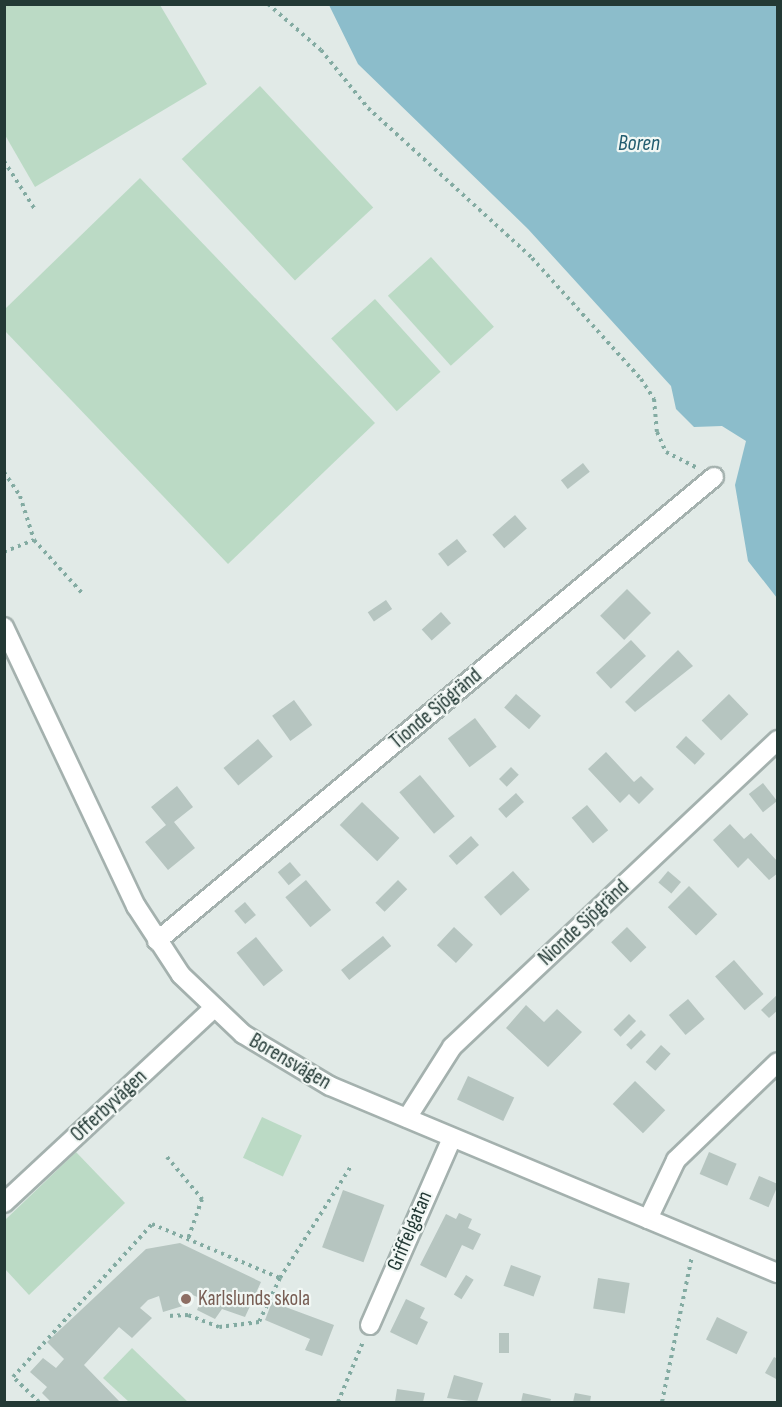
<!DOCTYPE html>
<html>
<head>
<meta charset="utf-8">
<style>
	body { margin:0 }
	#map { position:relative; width:782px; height:1407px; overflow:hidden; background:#e1eae7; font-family:"Sofia Sans Condensed",sans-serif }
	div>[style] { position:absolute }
	.green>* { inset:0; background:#bbdac5; transform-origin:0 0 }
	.water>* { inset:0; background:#8cbdcb }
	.building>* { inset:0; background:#b6c5c0; transform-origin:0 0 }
	.path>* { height:4px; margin-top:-2px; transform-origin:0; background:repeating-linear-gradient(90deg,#83aba2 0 3px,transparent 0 7.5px) }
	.roads { filter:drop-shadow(2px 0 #a4b1ae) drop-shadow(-2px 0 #a4b1ae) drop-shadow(0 2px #a4b1ae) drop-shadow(0 -2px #a4b1ae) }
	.minor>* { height:18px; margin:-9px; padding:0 9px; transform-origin:9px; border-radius:9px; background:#fff }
	.dots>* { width:16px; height:16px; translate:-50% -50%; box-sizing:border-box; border:3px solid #f1f7f4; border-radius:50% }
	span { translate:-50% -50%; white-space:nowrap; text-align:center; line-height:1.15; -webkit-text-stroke:4.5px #f1f7f4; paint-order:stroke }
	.street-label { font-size:21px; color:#233935 }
	.education-label { font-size:21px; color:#785e54 }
	.left { translate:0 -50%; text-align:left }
	.water-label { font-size:22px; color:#225d70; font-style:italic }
	.frame { position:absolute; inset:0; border:6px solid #233935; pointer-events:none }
</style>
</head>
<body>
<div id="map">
	<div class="green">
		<i style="clip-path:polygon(4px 5px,160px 5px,207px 84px,35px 187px,5px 135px)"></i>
		<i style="left:260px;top:86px;width:166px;height:107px;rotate:47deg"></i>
		<i style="clip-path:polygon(140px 178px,375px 423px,228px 564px,5px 331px,5px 309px)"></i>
		<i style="left:431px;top:257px;width:94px;height:58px;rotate:48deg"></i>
		<i style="left:375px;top:299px;width:98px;height:59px;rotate:48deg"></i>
		<i style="left:262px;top:1117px;width:44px;height:45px;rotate:25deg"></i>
		<i style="clip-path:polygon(76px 1152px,125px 1203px,29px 1295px,5px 1269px,5px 1220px)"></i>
		<i style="clip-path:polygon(132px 1348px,188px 1402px,129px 1402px,103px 1378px)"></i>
	</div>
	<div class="water">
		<i style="clip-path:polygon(329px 5px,777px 5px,777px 598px,748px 561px,735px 485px,746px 441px,722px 426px,694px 427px,676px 409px,671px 386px,528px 229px,358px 64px)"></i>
	</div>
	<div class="building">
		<i style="left:583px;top:463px;width:11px;height:28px;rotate:52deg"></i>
		<i style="left:515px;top:515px;width:18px;height:30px;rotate:49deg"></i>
		<i style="left:457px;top:539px;width:16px;height:24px;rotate:52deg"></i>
		<i style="left:627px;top:589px;width:34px;height:38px;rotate:45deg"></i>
		<i style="left:386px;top:600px;width:11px;height:22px;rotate:56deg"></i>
		<i style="left:441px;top:612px;width:15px;height:26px;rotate:48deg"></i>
		<i style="left:631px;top:640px;width:22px;height:48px;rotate:47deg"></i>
		<i style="clip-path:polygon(678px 650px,693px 666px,635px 712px,625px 702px)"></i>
		<i style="left:516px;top:694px;width:33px;height:18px;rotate:41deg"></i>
		<i style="left:729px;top:694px;width:28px;height:38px;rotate:46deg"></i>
		<i style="left:294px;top:700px;width:31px;height:27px;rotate:54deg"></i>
		<i style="left:475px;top:718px;width:36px;height:34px;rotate:53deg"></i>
		<i style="left:686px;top:736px;width:26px;height:15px;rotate:43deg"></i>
		<i style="left:258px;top:739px;width:23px;height:45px;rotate:50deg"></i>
		<i style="clip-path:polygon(606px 752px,634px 782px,641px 776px,654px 789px,639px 804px,629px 794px,620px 803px,588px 769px)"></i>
		<i style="left:511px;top:767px;width:11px;height:17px;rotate:45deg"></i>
		<i style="left:420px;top:775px;width:54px;height:27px;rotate:50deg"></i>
		<i style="left:763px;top:783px;width:23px;height:18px;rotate:52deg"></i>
		<i style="clip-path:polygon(177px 786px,193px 807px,174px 822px,195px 848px,168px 870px,145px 842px,166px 825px,151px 807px)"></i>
		<i style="left:516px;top:793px;width:12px;height:24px;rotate:48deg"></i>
		<i style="left:362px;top:802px;width:52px;height:32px;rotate:44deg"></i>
		<i style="left:587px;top:805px;width:33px;height:20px;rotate:50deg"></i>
		<i style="clip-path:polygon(730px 824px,744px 839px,751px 833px,778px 862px,778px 873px,769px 880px,748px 858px,738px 868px,713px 840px)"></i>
		<i style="left:471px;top:836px;width:12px;height:30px;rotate:48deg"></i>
		<i style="left:290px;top:862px;width:17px;height:16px;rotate:50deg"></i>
		<i style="left:513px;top:871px;width:25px;height:39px;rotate:48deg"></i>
		<i style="left:668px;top:871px;width:17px;height:15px;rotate:40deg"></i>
		<i style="left:306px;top:880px;width:39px;height:27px;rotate:50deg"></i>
		<i style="left:398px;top:880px;width:13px;height:32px;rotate:45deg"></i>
		<i style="left:689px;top:886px;width:40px;height:30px;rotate:45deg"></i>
		<i style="left:245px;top:902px;width:17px;height:14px;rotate:50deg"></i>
		<i style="left:454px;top:927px;width:26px;height:25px;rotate:43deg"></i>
		<i style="left:627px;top:927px;width:28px;height:22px;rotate:46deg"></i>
		<i style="left:383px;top:936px;width:13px;height:54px;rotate:51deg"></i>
		<i style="left:256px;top:937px;width:43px;height:25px;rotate:51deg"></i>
		<i style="left:734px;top:960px;width:45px;height:25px;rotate:49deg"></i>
		<i style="clip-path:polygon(778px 994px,778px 1010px,769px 1018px,761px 1010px)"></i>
		<i style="left:688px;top:999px;width:26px;height:25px;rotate:50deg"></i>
		<i style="clip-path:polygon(526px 1005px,544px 1022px,557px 1009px,582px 1032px,548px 1067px,506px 1028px)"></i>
		<i style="left:629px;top:1014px;width:10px;height:22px;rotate:45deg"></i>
		<i style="left:641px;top:1030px;width:7px;height:21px;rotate:45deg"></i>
		<i style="left:661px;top:1045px;width:13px;height:23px;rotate:42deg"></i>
		<i style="left:468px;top:1076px;width:51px;height:26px;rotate:25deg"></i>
		<i style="left:635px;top:1081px;width:42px;height:32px;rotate:44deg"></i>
		<i style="left:709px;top:1152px;width:30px;height:24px;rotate:23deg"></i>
		<i style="left:759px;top:1176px;width:21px;height:25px;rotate:23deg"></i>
		<i style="left:343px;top:1190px;width:44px;height:61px;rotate:20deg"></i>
		<i style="clip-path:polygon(459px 1213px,472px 1219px,468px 1228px,481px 1234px,473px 1250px,462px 1245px,446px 1278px,420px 1265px,446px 1214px,456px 1219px)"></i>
		<i style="clip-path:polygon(180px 1243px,261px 1282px,245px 1317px,222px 1309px,215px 1319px,197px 1310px,202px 1299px,188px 1293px,186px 1305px,163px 1312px,159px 1296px,148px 1300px,140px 1308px,152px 1318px,132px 1338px,119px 1327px,84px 1365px,120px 1402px,51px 1402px,42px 1393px,47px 1387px,30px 1372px,43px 1358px,56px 1368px,64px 1359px,47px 1342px,146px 1249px)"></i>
		<i style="left:511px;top:1265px;width:32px;height:22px;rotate:20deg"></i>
		<i style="left:466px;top:1275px;width:9px;height:23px;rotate:32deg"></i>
		<i style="left:598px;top:1278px;width:32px;height:31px;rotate:9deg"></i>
		<i style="clip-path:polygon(406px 1299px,425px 1308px,420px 1318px,428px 1322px,417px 1345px,390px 1332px)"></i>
		<i style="clip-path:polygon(272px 1302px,334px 1325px,322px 1356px,305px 1350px,310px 1339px,265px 1320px)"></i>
		<i style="left:717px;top:1317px;width:34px;height:25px;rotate:26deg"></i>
		<i style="left:499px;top:1333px;width:10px;height:20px"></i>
		<i style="clip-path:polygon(774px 1357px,778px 1359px,778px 1380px,765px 1373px)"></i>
		<i style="clip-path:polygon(454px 1375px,483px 1383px,477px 1402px,447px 1398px)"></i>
		<i style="clip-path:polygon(397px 1389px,425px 1393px,423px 1402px,395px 1402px)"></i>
		<i style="clip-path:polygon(523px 1393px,551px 1399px,550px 1402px,521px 1402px)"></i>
		<i style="clip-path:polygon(575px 1393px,591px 1396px,590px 1402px,573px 1402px)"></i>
	</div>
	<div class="path">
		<i style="left:268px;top:4px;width:70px;rotate:41deg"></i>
		<i style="left:321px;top:50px;width:75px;rotate:51deg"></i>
		<i style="left:368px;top:108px;width:222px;rotate:42.4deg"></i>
		<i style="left:532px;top:258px;width:163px;rotate:48deg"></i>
		<i style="left:641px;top:379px;width:24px;rotate:57deg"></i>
		<i style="left:654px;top:399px;width:33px;rotate:85deg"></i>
		<i style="left:657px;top:432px;width:22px;rotate:66deg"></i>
		<i style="left:666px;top:452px;width:35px;rotate:27deg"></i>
		<i style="left:4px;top:161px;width:59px;rotate:57.4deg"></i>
		<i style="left:4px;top:472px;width:29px;rotate:56deg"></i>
		<i style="left:20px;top:496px;width:46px;rotate:72.3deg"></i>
		<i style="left:34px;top:540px;width:72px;rotate:47.8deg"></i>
		<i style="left:4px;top:552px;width:32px;rotate:-22deg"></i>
		<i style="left:167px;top:1157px;width:55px;rotate:50.2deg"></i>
		<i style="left:202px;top:1199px;width:42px;rotate:109.3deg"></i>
		<i style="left:280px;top:1278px;width:133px;rotate:-57.6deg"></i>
		<i style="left:39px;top:1402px;width:36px;rotate:-136deg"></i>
		<i style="left:13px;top:1377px;width:207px;rotate:-47.7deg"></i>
		<i style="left:152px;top:1224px;width:139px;rotate:22.9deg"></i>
		<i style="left:280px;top:1278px;width:49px;rotate:115.5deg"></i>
		<i style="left:259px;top:1322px;width:40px;rotate:172.9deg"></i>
		<i style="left:219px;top:1327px;width:33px;rotate:-159deg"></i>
		<i style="left:188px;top:1315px;width:21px;rotate:177deg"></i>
		<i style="left:338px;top:1402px;width:65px;rotate:-67.4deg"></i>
		<i style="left:662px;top:1402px;width:149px;rotate:-78.4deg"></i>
	</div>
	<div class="roads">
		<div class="minor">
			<i style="left:4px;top:627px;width:309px;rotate:64.7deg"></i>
			<i style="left:136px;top:906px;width:82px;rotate:56.9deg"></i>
			<i style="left:181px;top:975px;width:86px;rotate:43.6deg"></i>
			<i style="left:243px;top:1034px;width:101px;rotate:30.9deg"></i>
			<i style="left:330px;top:1086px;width:485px;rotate:22.7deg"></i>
			<i style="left:157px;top:941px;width:725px;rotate:-39.8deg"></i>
			<i style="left:407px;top:1118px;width:84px;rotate:-57.6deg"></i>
			<i style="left:452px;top:1047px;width:448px;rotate:-43.3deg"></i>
			<i style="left:4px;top:1203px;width:285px;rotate:-42.9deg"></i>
			<i style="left:648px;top:1219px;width:65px;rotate:-64.6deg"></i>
			<i style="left:676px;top:1160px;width:141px;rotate:-43.9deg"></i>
			<i style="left:370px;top:1325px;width:204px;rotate:-66.3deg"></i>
		</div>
	</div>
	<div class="dots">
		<i style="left:186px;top:1299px;background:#8d6e63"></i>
	</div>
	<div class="street-label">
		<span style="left:436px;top:709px;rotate:-40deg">Tionde Sjögränd</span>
		<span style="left:584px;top:923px;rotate:-43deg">Nionde Sjögränd</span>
		<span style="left:290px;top:1062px;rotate:30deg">Borensvägen</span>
		<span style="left:109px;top:1106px;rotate:-43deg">Offerbyvägen</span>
		<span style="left:410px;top:1231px;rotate:-67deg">Griffelgatan</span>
	</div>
	<div class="education-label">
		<span class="left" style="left:198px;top:1299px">Karlslunds skola</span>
	</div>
	<div class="water-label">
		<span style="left:639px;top:144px">Boren</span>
	</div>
	<div class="frame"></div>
</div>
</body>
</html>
